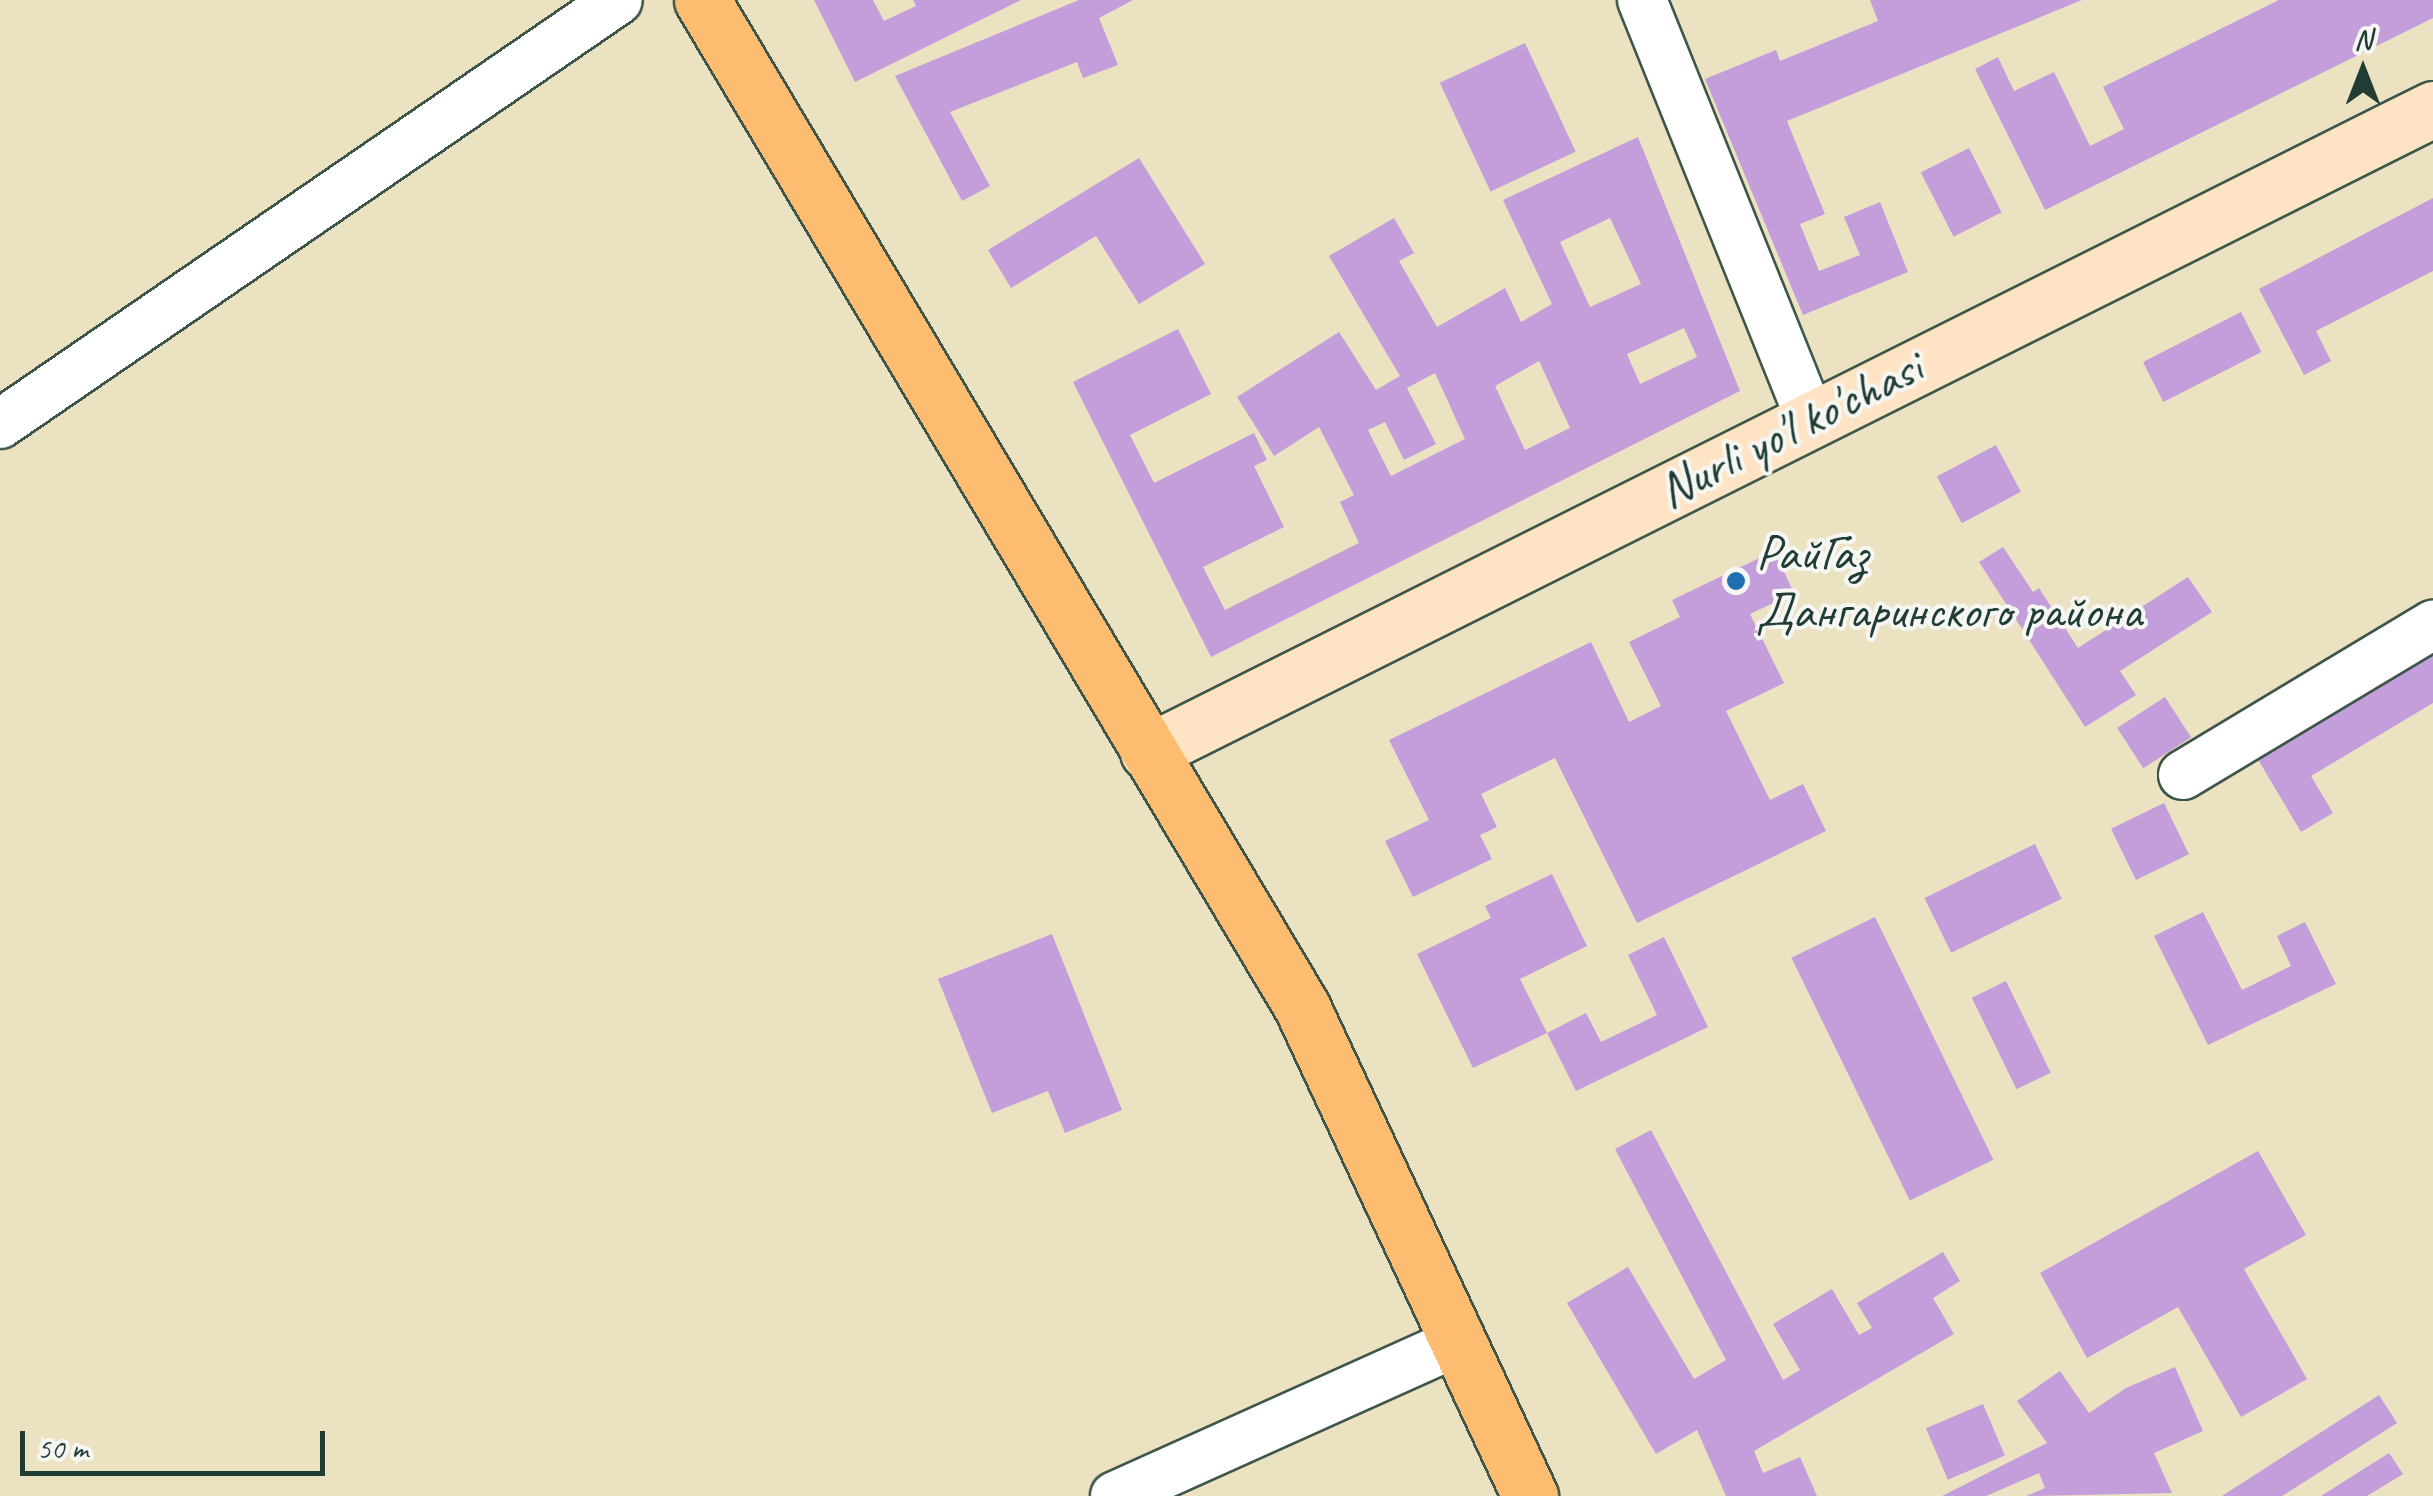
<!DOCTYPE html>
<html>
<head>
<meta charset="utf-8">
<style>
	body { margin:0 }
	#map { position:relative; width:2433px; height:1496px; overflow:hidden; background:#ebe2c2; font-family:Caveat,sans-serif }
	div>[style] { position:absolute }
	.building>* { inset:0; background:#c39edb; transform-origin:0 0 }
	.roads { filter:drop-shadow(2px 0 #3e5649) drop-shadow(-2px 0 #3e5649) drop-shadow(0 2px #3e5649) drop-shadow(0 -2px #3e5649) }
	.minor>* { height:48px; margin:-24px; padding:0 24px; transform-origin:24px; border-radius:24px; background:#fff }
	.secondary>* { height:55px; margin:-27.5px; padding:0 27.5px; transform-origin:27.5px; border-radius:27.5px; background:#fee4c5 }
	.trunk>* { height:55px; margin:-27.5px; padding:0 27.5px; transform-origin:27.5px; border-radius:27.5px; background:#fdbc6f }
	.dots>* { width:28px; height:28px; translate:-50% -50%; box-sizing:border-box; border:5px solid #f6f6f2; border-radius:50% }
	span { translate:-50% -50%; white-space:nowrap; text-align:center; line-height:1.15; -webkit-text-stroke:8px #f6f6f2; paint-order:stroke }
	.street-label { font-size:50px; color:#1f3d34 }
	.poi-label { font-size:50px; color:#1f3d34 }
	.left { translate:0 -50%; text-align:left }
	.north { position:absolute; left:2313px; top:20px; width:100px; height:100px; -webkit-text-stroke:8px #f6f6f2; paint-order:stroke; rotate:0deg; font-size:28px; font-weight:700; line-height:40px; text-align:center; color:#1f3d34 }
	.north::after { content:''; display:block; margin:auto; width:35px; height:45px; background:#1f3d34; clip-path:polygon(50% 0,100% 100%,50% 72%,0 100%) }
	.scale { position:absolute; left:20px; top:1431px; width:305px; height:45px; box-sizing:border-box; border:5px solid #1f3d34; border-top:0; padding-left:12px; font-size:30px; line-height:35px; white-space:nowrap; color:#1f3d34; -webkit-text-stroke:8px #f6f6f2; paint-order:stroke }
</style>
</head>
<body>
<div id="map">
	<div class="building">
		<i style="clip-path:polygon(814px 0,873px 0,884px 21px,916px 6px,913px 0,1021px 0,855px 82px)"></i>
		<i style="clip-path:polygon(1079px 0,1133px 0,1099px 18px,1118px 65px,1083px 78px,1077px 62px,950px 112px,990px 186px,962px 201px,895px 76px)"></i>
		<i style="clip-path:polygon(1870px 0,2082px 0,1787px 121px,1825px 214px,1800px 224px,1819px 271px,1860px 255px,1844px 217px,1880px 202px,1908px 272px,1803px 315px,1705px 79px,1776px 50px,1780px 61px,1878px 21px)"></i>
		<i style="clip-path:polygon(2279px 0,2433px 0,2433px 18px,2045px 210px,1975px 69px,1998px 57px,2014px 91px,2054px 72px,2090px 146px,2124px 129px,2103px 87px)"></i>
		<i style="left:1525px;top:43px;width:120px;height:94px;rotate:65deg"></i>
		<i style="clip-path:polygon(evenodd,1638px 137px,1740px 391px,1211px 657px,1073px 382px,1178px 329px,1211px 394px,1130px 435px,1154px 483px,1254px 433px,1267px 460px,1254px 466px,1284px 527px,1203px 567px,1225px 610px,1359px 543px,1340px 502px,1354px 495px,1319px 427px,1274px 456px,1237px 397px,1339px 332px,1376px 390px,1400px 376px,1329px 256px,1394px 218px,1414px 253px,1399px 261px,1437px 327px,1505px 288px,1521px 322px,1552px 304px,1503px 200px,1638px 137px,1610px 218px,1641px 284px,1590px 307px,1560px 242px,1610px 218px,1638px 137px,1684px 328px,1697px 357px,1640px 384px,1627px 354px,1684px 328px,1638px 137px,1539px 361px,1570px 428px,1525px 450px,1495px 386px,1539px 361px,1638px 137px,1435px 373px,1465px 439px,1391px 476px,1368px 430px,1385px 422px,1404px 460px,1436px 444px,1407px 388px,1435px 373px)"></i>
		<i style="left:1969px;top:148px;width:72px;height:54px;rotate:63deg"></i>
		<i style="clip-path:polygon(1139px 158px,1205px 264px,1139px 304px,1096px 236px,1011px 288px,988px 250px)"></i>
		<i style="clip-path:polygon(2433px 198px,2433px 271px,2316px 331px,2331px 361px,2304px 375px,2259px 289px)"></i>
		<i style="left:2241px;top:312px;width:45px;height:110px;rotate:63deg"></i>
		<i style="left:1996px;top:445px;width:53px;height:67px;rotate:62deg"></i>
		<i style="clip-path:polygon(2003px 547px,2033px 592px,2039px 588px,2078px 648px,2188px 577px,2212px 612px,2120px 671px,2136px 695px,2085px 727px,1979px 562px)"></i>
		<i style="clip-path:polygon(1774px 551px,1794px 593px,1750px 614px,1784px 683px,1726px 711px,1770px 800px,1803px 784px,1826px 831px,1637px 923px,1555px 758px,1481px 794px,1497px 827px,1480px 835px,1492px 859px,1413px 897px,1385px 841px,1429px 820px,1389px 740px,1591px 642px,1629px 722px,1661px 706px,1629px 642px,1680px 617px,1672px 600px)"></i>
		<i style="clip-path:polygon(2433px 650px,2433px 703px,2311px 776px,2333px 813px,2301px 832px,2256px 756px)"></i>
		<i style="left:2165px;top:697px;width:48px;height:57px;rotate:57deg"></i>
		<i style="left:2164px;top:803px;width:57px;height:59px;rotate:64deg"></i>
		<i style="left:2035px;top:844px;width:61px;height:123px;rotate:64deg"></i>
		<i style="clip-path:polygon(1552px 874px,1587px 946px,1520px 979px,1547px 1033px,1586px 1013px,1601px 1042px,1657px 1015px,1628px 955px,1664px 937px,1708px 1027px,1576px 1091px,1547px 1033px,1473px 1068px,1417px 954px,1491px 918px,1485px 906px)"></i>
		<i style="clip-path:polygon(2203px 912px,2242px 990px,2291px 966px,2277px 936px,2305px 922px,2336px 984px,2208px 1045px,2154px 936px)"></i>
		<i style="left:1875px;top:917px;width:270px;height:93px;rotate:64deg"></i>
		<i style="clip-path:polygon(1052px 934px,1122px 1110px,1065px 1133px,1048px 1091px,992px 1113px,938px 979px)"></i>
		<i style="left:2006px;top:981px;width:102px;height:38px;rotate:64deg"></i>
		<i style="clip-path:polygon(1651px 1130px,1783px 1380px,1800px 1370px,1773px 1324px,1832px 1289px,1859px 1335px,1872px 1328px,1857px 1303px,1943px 1252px,1960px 1281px,1933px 1298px,1954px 1334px,1754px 1451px,1763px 1473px,1800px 1457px,1817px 1496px,1726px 1496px,1697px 1430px,1656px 1454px,1567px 1303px,1628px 1267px,1694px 1379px,1726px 1360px,1615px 1149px)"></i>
		<i style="clip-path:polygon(2258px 1151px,2306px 1235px,2244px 1269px,2307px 1379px,2241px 1417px,2178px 1307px,2087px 1358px,2040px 1273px)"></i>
		<i style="clip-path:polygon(2175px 1367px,2203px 1431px,2154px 1453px,2172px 1493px,2026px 1496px,2045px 1488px,2039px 1473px,1986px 1496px,1942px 1496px,2047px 1443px,2017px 1401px,2060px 1371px,2089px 1413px,2126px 1388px)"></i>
		<i style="clip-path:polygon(2379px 1395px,2397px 1423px,2282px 1496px,2222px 1496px)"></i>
		<i style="left:1983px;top:1404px;width:56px;height:62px;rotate:67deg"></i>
		<i style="clip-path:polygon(2389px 1453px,2403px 1474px,2367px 1496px,2321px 1496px)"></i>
	</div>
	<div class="roads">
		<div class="minor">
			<i style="left:1642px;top:0;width:450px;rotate:68.1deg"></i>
			<i style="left:0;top:424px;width:749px;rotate:-34.45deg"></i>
			<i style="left:2183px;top:775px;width:292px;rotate:-31deg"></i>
			<i style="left:1115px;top:1496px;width:378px;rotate:-24.2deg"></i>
		</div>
		<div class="secondary">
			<i style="left:1148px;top:752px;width:1437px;rotate:-26.58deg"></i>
		</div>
		<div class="trunk">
			<i style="left:702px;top:0;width:1172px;rotate:59.21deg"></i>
			<i style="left:1302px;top:1007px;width:540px;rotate:65deg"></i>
		</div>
	</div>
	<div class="dots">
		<i style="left:1736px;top:581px;background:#1f6fb2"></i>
	</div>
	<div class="street-label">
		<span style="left:1790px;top:429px;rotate:-27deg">Nurli yo'l ko'chasi</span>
	</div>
	<div class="poi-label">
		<span class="left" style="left:1756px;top:581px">РайГаз<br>Дангаринского района</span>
	</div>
	<div class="north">N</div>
	<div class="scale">50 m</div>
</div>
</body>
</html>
